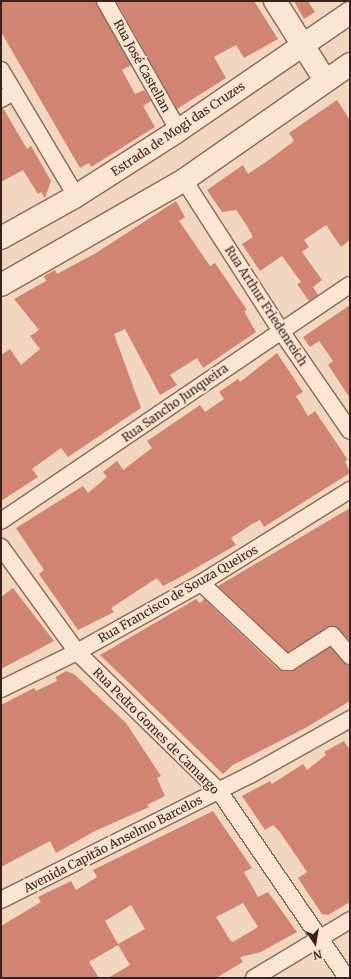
<!DOCTYPE html>
<html>
<head>
<meta charset="utf-8">
<style>
	body { margin:0 }
	#map { position:relative; width:351px; height:979px; overflow:hidden; background:#f1d7c0; font-family:Merriweather,serif }
	div>[style] { position:absolute }
	.building>* { inset:0; background:#d28473 }
	.roads { filter:drop-shadow(1px 0 #8c6656) drop-shadow(-1px 0 #8c6656) drop-shadow(0 1px #8c6656) drop-shadow(0 -1px #8c6656) }
	.street>* { height:16px; margin:-8px; padding:0 8px; transform-origin:8px; border-radius:8px; background:#fbe6d4 }
	.secondary>* { height:22px; margin:-11px; padding:0 11px; transform-origin:11px; border-radius:11px; background:#fbe6d4 }
	span { translate:-50% -50%; white-space:nowrap; text-align:center; line-height:1.15; -webkit-text-stroke:4px #f8e3d0; paint-order:stroke }
	.street-label { font-size:12px; color:#3a231c }
	.frame { position:absolute; inset:0; border:2px solid #3a231c; pointer-events:none }
	.north { position:absolute; left:295px; top:923px; width:40px; height:40px; -webkit-text-stroke:3px #f8e3d0; paint-order:stroke; rotate:168deg; font-size:11px; font-weight:700; line-height:16px; text-align:center; color:#3a231c }
	.north::after { content:''; display:block; margin:auto; width:14px; height:18px; background:#3a231c; clip-path:polygon(50% 0,100% 100%,50% 72%,0 100%) }
</style>
</head>
<body>
<div id="map">
	<div class="building">
		<i style="clip-path:polygon(1px 1px,96px 1px,131px 65px,122px 70px,135px 94px,144px 90px,151px 101px,143px 106px,155px 127px,91px 167px,89px 163px,80px 168px,1px 32px)"></i>
		<i style="clip-path:polygon(116px 1px,254px 1px,278px 39px,244px 58px,236px 45px,214px 57px,226px 78px,177px 109px)"></i>
		<i style="clip-path:polygon(294px 1px,308px 1px,315px 12px,304px 19px)"></i>
		<i style="clip-path:polygon(337px 100px,350px 120px,350px 240px,341px 247px,326px 225px,304px 240px,309px 247px,302px 252px,322px 280px,313px 287px,318px 295px,309px 301px,297px 284px,301px 282px,282px 256px,260px 271px,242px 244px,253px 237px,247px 226px,236px 210px,222px 212px,207px 190px,243px 165px,248px 174px,270px 159px,294px 141px,289px 133px)"></i>
		<i style="clip-path:polygon(1px 108px,3px 108px,27px 149px,31px 146px,51px 181px,45px 198px,41px 192px,38px 194px,23px 170px,1px 182px)"></i>
		<i style="clip-path:polygon(176px 201px,185px 217px,179px 221px,210px 266px,215px 263px,247px 310px,244px 311px,256px 332px,203px 368px,197px 358px,170px 375px,177px 385px,160px 395px,125px 329px,114px 334px,141px 408px,68px 457px,61px 448px,32px 469px,38px 477px,1px 501px,1px 355px,10px 349px,21px 365px,40px 349px,30px 336px,39px 330px,14px 299px,46px 281px,44px 276px,55px 270px,57px 274px,96px 253px)"></i>
		<i style="clip-path:polygon(350px 305px,350px 398px,328px 365px,333px 361px,319px 341px,310px 347px,303px 337px)"></i>
		<i style="clip-path:polygon(277px 353px,303px 392px,296px 396px,308px 416px,315px 411px,348px 460px,345px 461px,350px 473px,264px 527px,260px 520px,252px 524px,231px 538px,236px 545px,177px 579px,163px 586px,157px 578px,111px 608px,114px 612px,78px 630px,39px 574px,44px 570px,16px 528px,83px 486px,88px 493px,107px 477px,103px 472px,117px 461px,123px 470px,152px 448px,147px 441px,200px 405px,205px 412px,224px 399px,219px 392px,238px 379px,240px 382px)"></i>
		<i style="clip-path:polygon(350px 508px,350px 641px,339px 629px,331px 626px,288px 652px,218px 586px)"></i>
		<i style="clip-path:polygon(13px 588px,54px 641px,1px 669px,1px 597px)"></i>
		<i style="clip-path:polygon(196px 599px,200px 603px,204px 599px,278px 669px,284px 671px,295px 670px,330px 647px,343px 662px,350px 665px,350px 701px,307px 727px,233px 765px,223px 774px,100px 655px)"></i>
		<i style="clip-path:polygon(66px 671px,74px 674px,126px 723px,161px 776px,157px 778px,165px 796px,147px 805px,149px 807px,95px 831px,56px 853px,50px 841px,1px 867px,1px 705px,34px 688px,36px 691px,57px 681px,56px 677px)"></i>
		<i style="clip-path:polygon(344px 741px,350px 750px,350px 902px,328px 915px,322px 914px,298px 878px,307px 872px,280px 832px,273px 825px,265px 830px,242px 796px,270px 781px,272px 784px,303px 764px,307px 770px,326px 755px,324px 752px)"></i>
		<i style="clip-path:polygon(evenodd,213px 811px,252px 868px,244px 872px,258px 897px,268px 892px,297px 932px,261px 952px,240px 957px,243px 962px,216px 978px,108px 978px,130px 965px,118px 945px,89px 962px,99px 978px,1px 978px,1px 926px,41px 902px,38px 897px,71px 881px,76px 890px,97px 877px,93px 870px,213px 811px,243px 903px,258px 927px,233px 942px,230px 940px,216px 917px,243px 903px,213px 811px,131px 905px,145px 929px,118px 944px,105px 921px,131px 905px)"></i>
	</div>
	<div class="roads">
		<div class="street">
			<i style="left:105px;top:1px;width:150px;rotate:60.4deg"></i>
			<i style="left:1px;top:70px;width:147px;rotate:59.2deg"></i>
			<i style="left:1px;top:99px;width:14px;rotate:-30deg"></i>
			<i style="left:184px;top:180px;width:179px;rotate:57.3deg"></i>
			<i style="left:281px;top:331px;width:121px;rotate:55.4deg"></i>
			<i style="left:1px;top:521px;width:421px;rotate:-34.1deg"></i>
			<i style="left:1px;top:547px;width:130px;rotate:54.1deg"></i>
			<i style="left:77px;top:652px;width:199px;rotate:44.4deg"></i>
			<i style="left:219px;top:791px;width:227px;rotate:55.6deg"></i>
			<i style="left:201px;top:583px;width:115px;rotate:43.2deg"></i>
			<i style="left:285px;top:662px;width:5px"></i>
			<i style="left:290px;top:662px;width:50px;rotate:-32.7deg"></i>
			<i style="left:332px;top:635px;width:28px;rotate:49deg"></i>
			<i style="left:1px;top:689px;width:85px;rotate:-26deg"></i>
			<i style="left:77px;top:652px;width:142px;rotate:-29.1deg"></i>
			<i style="left:201px;top:583px;width:176px;rotate:-32deg"></i>
			<i style="left:1px;top:900px;width:279px;rotate:-26.7deg"></i>
			<i style="left:250px;top:775px;width:115px;rotate:-29.2deg"></i>
			<i style="left:254px;top:978px;width:112px;rotate:-31.1deg"></i>
		</div>
		<div class="secondary">
			<i style="left:275px;top:1px;width:93px;rotate:57.7deg"></i>
			<i style="left:1px;top:238px;width:86px;rotate:-29.2deg"></i>
			<i style="left:76px;top:196px;width:119px;rotate:-32.6deg"></i>
			<i style="left:176px;top:132px;width:211px;rotate:-34.4deg"></i>
			<i style="left:1px;top:285px;width:211px;rotate:-29.8deg"></i>
			<i style="left:184px;top:180px;width:203px;rotate:-34.9deg"></i>
		</div>
	</div>
	<div class="street-label">
		<span style="left:142px;top:66px;rotate:61deg">Rua José Castellan</span>
		<span style="left:178px;top:129px;rotate:-34deg">Estrada de Mogi das Cruzes</span>
		<span style="left:266px;top:306px;rotate:57deg">Rua Arthur Friedenreich</span>
		<span style="left:175px;top:403px;rotate:-35deg">Rua Sancho Junqueira</span>
		<span style="left:178px;top:594px;rotate:-30deg">Rua Francisco de Souza Queiros</span>
		<span style="left:156px;top:731px;rotate:45deg">Rua Pedro Gomes de Camargo</span>
		<span style="left:113px;top:844px;rotate:-27deg">Avenida Capitão Anselmo Barcelos</span>
	</div>
	<div class="frame"></div>
	<div class="north">N</div>
</div>
</body>
</html>
